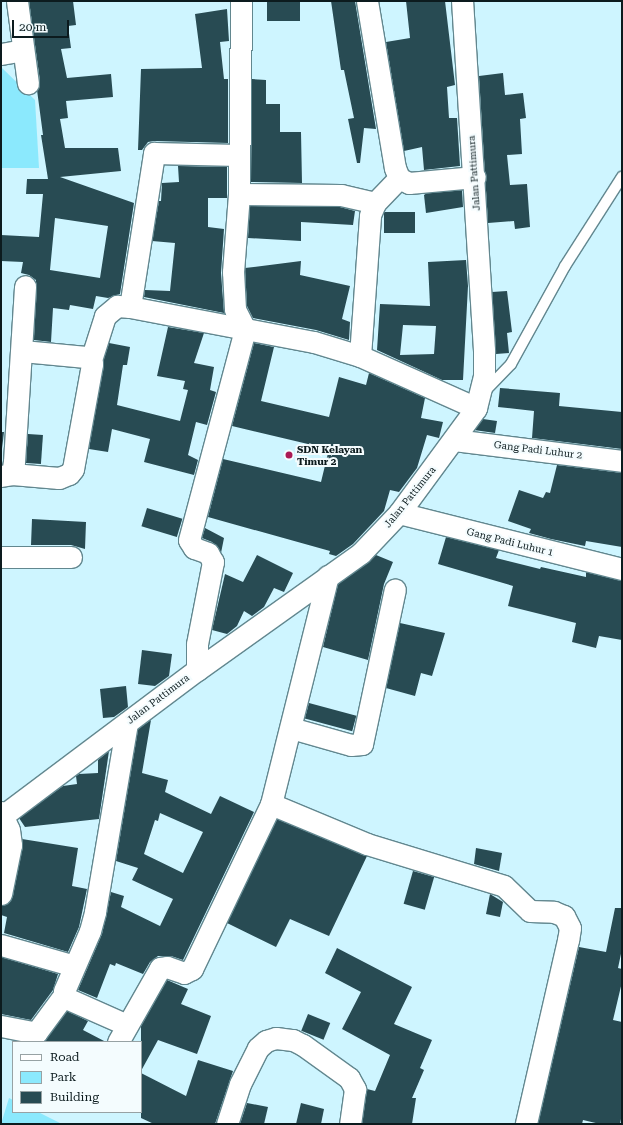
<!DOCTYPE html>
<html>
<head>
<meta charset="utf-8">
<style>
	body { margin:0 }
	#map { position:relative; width:623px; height:1125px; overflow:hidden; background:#cef5ff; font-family:"Roboto Serif",serif }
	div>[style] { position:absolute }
	.green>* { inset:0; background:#8be9fd }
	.building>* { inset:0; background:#284b53; transform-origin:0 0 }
	.roads { filter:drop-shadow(1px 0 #62878f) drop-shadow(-1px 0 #62878f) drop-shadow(0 1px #62878f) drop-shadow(0 -1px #62878f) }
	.lane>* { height:10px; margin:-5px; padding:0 5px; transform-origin:5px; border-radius:5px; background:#fff }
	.street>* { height:21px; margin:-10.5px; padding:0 10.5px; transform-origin:10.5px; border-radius:10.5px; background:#fff }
	.dots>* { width:11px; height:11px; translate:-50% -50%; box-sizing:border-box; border:2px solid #f4fcfe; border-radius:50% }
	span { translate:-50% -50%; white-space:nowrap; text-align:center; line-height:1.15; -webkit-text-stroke:4px #f4fcfe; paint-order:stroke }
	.street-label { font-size:10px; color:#0c1b1e }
	.poi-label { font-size:10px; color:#0c1b1e; font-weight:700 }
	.left { translate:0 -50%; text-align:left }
	.frame { position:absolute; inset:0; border:2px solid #0c1b1e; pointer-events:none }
	.legend { position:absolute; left:12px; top:1041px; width:130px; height:72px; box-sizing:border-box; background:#f4fcfe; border:1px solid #97a2a4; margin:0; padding:5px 7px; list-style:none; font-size:12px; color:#0c1b1e }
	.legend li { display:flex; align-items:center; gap:8px; height:20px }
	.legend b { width:20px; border:1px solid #97a2a4 }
	.scale { position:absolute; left:12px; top:20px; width:57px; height:18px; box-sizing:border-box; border:2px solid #0c1b1e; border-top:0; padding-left:5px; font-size:12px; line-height:14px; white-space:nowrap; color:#0c1b1e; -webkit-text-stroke:3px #f4fcfe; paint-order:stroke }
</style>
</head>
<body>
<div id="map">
	<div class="green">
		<i style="clip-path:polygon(1px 67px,35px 100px,39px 168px,1px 168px)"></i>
		<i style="clip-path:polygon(9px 1098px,13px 1100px,13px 1112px,38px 1112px,62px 1124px,1px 1124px)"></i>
	</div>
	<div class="building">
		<i style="clip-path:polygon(evenodd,29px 1px,73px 1px,76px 25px,68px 26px,71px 48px,61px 49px,67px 78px,111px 74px,113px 97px,66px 101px,68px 118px,60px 119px,65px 148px,118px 148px,121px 171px,60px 177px,134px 203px,120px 294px,108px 298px,96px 296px,93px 309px,70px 305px,69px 310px,53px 308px,51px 342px,34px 340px,36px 280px,29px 275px,21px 273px,23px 262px,1px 261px,1px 235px,39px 237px,43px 194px,26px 194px,27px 179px,48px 179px,41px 135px,43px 135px,37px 90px,40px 81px,29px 1px,55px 218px,108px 226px,100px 278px,50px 270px,55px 218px)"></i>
		<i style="clip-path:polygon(331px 1px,355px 1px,376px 129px,364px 128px,360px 163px,357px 163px,348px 119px,354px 118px,344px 70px,341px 70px)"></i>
		<i style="clip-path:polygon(406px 1px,445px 1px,455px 85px,447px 87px,449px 118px,457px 118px,460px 166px,424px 170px,422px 147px,404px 151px,386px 42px,410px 38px)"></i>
		<i style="left:267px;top:2px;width:33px;height:19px"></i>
		<i style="clip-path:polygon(227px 9px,229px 41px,220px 42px,224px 79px,228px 79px,228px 143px,154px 141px,148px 142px,142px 150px,138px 150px,141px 69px,202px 68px,195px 14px)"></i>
		<i style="clip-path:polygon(503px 73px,505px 95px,523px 93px,526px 118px,520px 119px,522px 154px,507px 155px,510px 185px,527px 184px,530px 227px,515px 229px,514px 221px,488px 223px,479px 76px)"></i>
		<i style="clip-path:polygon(252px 79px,266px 80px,266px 104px,280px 104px,280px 132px,301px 132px,302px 183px,251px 182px)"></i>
		<i style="clip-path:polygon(178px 166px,227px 167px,227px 198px,208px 198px,208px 227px,224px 229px,221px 273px,224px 313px,144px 297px,145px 290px,170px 291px,175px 243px,152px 241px,159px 201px,161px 201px,162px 183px,179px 182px)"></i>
		<i style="clip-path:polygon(462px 190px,463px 207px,426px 213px,424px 195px,427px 193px)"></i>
		<i style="clip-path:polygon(250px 206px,340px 207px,355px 211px,353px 225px,301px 222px,301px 241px,248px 238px)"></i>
		<i style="left:415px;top:212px;width:21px;height:31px;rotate:90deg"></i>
		<i style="clip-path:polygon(evenodd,466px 260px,468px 286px,463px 380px,442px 380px,377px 350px,380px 304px,430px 306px,428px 262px,466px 260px,403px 325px,436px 326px,434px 354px,400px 355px,403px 325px)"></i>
		<i style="clip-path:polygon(301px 261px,300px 275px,350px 286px,342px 319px,350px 322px,349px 340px,316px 330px,253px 318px,247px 306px,245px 268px)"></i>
		<i style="clip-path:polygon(507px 291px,512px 332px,507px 333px,509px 353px,496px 354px,492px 292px)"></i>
		<i style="clip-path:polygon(168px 327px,204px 333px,194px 363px,214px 367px,210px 390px,216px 392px,207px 425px,196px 422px,188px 455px,198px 460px,194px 475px,144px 462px,150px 439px,112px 429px,108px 452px,89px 449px,103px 360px,109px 343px,130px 347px,127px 365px,123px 365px,117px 405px,180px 421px,188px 390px,183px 389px,185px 381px,157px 376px)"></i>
		<i style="clip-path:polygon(254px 343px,274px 347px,261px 401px,329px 417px,339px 377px,366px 385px,369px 373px,425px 398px,421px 418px,443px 422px,439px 438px,427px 435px,417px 468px,399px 492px,390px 490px,384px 511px,353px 544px,336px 556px,329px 554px,330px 551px,208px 517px,223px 459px,321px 482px,329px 449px,232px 426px)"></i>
		<i style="clip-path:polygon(500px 388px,560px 393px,559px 406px,622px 412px,622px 449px,532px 438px,534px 411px,498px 407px)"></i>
		<i style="clip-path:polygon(483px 419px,497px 421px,495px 433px,474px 430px)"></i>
		<i style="clip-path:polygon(1px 432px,4px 432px,1px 457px)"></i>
		<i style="left:28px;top:434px;width:15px;height:29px;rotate:4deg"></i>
		<i style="clip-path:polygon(557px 465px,622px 473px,622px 547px,586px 541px,585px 546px,551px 539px,529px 533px,531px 529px,508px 521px,519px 490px,543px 498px,546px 492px,550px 493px)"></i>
		<i style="left:147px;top:508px;width:37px;height:19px;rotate:17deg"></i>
		<i style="clip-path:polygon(32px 519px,86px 522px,85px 549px,71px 545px,31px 545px)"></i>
		<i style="clip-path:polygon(205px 528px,224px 538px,221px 553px,212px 542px,202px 538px)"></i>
		<i style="clip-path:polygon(446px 537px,499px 550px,496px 558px,540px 569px,541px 567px,586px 577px,586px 572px,622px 581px,622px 640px,599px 636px,596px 648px,572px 642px,576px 623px,508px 606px,513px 586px,438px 564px)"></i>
		<i style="clip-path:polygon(257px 555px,293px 573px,284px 592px,274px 588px,264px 607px,252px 616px,244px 611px,237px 626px,227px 634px,212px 630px,225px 574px,243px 582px)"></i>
		<i style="clip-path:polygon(376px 555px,393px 562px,384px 584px,368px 660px,323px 647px,338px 584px)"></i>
		<i style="clip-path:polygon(400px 623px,445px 633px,432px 676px,421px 673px,415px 696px,386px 688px)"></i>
		<i style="clip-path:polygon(142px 650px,172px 654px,169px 676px,155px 686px,138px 684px)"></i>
		<i style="clip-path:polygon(126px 686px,128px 707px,114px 717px,103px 718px,100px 689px)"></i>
		<i style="left:309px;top:703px;width:49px;height:16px;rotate:15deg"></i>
		<i style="clip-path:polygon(evenodd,151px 720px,142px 773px,168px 780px,165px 792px,211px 814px,220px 796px,254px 812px,183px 960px,171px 956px,158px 956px,150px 962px,143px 974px,116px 963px,115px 966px,110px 964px,97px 998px,78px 990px,102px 934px,111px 892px,124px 896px,121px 907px,160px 926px,173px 899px,132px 880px,138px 868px,116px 861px,138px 729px,151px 720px,160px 813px,203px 832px,183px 873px,144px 854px,155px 820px,158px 821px,160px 813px)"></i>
		<i style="clip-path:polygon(109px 751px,99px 819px,25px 827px,19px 818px,63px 786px,77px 784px,76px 776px,79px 774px,98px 773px,98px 760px)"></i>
		<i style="clip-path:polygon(277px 819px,367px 856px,329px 936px,290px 919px,276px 947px,227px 923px)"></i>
		<i style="clip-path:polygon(22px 839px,78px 848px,72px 886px,87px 889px,79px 927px,68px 952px,4px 933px,7px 917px,1px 915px,1px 906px,10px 902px,13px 896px)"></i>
		<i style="clip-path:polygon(476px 848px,502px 853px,499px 871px,474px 864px)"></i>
		<i style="left:413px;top:871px;width:22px;height:34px;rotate:16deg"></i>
		<i style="clip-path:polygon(490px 894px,503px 902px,500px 917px,486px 914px)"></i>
		<i style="clip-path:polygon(615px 908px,622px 908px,622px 949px,618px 968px,622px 969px,622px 982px,613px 1020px,622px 1022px,622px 1114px,620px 1124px,600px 1124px,583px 1120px,582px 1124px,538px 1124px,579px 947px,606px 952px)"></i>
		<i style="clip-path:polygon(337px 948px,412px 987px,394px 1024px,432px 1040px,420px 1068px,424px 1070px,412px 1098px,416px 1098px,412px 1124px,362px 1124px,367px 1089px,375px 1091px,390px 1055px,342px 1029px,361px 992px,325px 973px)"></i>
		<i style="clip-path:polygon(1px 957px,58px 974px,53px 990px,31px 1020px,1px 1014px)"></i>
		<i style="clip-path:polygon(167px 980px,188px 989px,181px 1004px,211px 1016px,197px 1054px,158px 1040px,141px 1071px,141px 1026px)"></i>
		<i style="clip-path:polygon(67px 1011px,88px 1021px,83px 1030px,106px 1042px,43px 1042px)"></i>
		<i style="left:308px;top:1014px;width:24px;height:18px;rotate:22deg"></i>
		<i style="clip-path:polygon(198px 1060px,233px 1071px,215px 1124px,154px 1124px,141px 1118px,141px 1073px,186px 1096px)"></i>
		<i style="clip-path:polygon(247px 1103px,268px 1107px,264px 1124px,240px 1124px)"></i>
		<i style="clip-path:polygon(301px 1103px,324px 1109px,321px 1124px,296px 1124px)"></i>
	</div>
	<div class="roads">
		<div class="lane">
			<i style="left:484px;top:392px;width:39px;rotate:-46deg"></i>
			<i style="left:511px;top:364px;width:112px;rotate:-61.1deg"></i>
			<i style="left:565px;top:266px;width:106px;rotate:-57.4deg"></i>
		</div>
		<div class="street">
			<i style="left:17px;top:1px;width:83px;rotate:82.4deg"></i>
			<i style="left:367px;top:1px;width:169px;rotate:80.5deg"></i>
			<i style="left:395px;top:168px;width:11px;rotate:68deg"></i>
			<i style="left:399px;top:178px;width:11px;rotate:27deg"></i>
			<i style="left:409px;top:183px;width:66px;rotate:-5.2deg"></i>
			<i style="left:1px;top:54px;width:22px;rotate:-10deg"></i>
			<i style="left:239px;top:194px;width:102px;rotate:0.6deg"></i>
			<i style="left:341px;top:195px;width:35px;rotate:13deg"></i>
			<i style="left:130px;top:307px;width:156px;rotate:-81.1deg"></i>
			<i style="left:154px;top:153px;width:84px;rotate:1.4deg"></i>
			<i style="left:360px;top:356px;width:141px;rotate:-85.9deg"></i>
			<i style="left:370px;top:215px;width:13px;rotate:-67deg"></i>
			<i style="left:375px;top:203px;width:35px;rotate:-46deg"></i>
			<i style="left:91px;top:360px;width:46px;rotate:-72.3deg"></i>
			<i style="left:105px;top:316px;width:16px;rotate:-40deg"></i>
			<i style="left:117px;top:306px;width:13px;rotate:4deg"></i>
			<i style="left:130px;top:307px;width:187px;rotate:10.8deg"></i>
			<i style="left:314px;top:342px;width:48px;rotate:16.9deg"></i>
			<i style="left:360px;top:356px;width:127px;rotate:24.1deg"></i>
			<i style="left:454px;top:440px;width:169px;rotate:7.1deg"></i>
			<i style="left:12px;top:474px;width:47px;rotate:4.9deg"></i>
			<i style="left:59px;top:478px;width:11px;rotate:-22deg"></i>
			<i style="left:69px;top:474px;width:6px;rotate:-51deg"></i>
			<i style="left:73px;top:469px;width:107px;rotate:-79.7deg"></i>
			<i style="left:92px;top:364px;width:6px;rotate:-108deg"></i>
			<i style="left:90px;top:358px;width:4px;rotate:-166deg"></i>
			<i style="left:86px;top:357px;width:64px;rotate:-174.6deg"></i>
			<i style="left:1px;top:476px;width:11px;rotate:-10deg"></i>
			<i style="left:12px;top:474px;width:12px;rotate:-81deg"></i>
			<i style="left:14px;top:462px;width:176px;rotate:-86.4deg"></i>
			<i style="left:399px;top:513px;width:230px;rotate:14.1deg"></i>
			<i style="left:1px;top:557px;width:70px"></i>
			<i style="left:197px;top:670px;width:26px;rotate:-90deg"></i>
			<i style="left:197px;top:644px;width:84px;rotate:-79deg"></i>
			<i style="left:213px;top:562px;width:10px;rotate:-119deg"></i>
			<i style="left:208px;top:553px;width:15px;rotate:-160deg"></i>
			<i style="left:194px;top:548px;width:9px;rotate:-122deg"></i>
			<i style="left:189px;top:540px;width:218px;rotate:-75.1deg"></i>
			<i style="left:245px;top:329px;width:22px;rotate:-117deg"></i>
			<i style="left:235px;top:309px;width:37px;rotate:-93deg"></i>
			<i style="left:233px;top:272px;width:78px;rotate:-85.6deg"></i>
			<i style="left:239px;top:194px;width:193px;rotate:-89.4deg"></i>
			<i style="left:291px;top:728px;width:62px;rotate:15.8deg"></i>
			<i style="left:351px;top:745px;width:11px;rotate:-5deg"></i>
			<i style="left:362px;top:744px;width:158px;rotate:-78deg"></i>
			<i style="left:271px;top:804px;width:104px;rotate:22.6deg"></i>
			<i style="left:367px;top:844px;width:143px;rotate:17deg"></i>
			<i style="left:504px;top:886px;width:36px;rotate:44deg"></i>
			<i style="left:530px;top:911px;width:24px;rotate:2deg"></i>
			<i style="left:554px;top:912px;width:11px;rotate:22deg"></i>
			<i style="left:564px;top:916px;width:13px;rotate:63deg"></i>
			<i style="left:570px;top:928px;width:12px;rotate:99deg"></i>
			<i style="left:568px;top:940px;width:189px;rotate:102.9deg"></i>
			<i style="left:1px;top:812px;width:20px;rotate:66deg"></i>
			<i style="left:9px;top:830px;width:15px;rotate:82deg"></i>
			<i style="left:11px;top:845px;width:50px;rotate:101.5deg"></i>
			<i style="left:1px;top:817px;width:245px;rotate:-36.9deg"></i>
			<i style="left:197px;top:670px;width:201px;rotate:-35.5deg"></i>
			<i style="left:361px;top:553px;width:55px;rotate:-46.5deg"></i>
			<i style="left:399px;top:513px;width:130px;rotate:-53.7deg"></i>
			<i style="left:476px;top:408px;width:32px;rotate:-76deg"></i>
			<i style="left:484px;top:377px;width:27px;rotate:-90deg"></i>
			<i style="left:484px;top:350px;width:350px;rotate:-93.6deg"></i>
			<i style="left:1px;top:945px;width:76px;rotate:16deg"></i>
			<i style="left:127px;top:1025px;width:67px;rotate:-156.1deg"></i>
			<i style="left:66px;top:998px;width:7px;rotate:-106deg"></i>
			<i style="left:64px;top:991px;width:65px;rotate:-66.6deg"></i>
			<i style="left:90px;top:931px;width:20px;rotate:-75deg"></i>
			<i style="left:95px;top:912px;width:192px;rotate:-80.4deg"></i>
			<i style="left:1px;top:1026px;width:36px;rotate:11deg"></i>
			<i style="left:36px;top:1033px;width:47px;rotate:-53.6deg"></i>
			<i style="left:118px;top:1042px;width:85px;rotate:-60.4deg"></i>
			<i style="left:160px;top:968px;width:7px;rotate:-8deg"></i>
			<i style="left:167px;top:967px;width:18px;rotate:19deg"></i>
			<i style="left:184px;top:973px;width:9px;rotate:-27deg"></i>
			<i style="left:192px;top:969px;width:183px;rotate:-64.4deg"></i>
			<i style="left:271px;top:804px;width:235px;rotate:-76deg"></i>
			<i style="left:227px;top:1124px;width:42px;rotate:-72deg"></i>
			<i style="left:240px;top:1084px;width:40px;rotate:-63.4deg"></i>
			<i style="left:258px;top:1048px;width:11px;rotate:-41deg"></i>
			<i style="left:266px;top:1041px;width:10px;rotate:-17deg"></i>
			<i style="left:276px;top:1038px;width:17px;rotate:7deg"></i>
			<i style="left:293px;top:1040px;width:11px;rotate:27deg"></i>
			<i style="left:303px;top:1045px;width:57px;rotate:35.7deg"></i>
			<i style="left:349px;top:1078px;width:13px;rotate:61deg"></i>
			<i style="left:355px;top:1089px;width:35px;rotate:98deg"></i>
		</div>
	</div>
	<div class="dots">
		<i style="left:289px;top:455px;background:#aa1a55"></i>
	</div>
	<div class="street-label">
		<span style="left:474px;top:173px;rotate:-94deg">Jalan Pattimura</span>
		<span style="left:538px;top:450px;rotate:7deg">Gang Padi Luhur 2</span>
		<span style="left:410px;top:497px;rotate:-51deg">Jalan Pattimura</span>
		<span style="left:510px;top:542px;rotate:14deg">Gang Padi Luhur 1</span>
		<span style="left:158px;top:699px;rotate:-37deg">Jalan Pattimura</span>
	</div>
	<div class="poi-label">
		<span class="left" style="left:297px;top:455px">SDN Kelayan<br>Timur 2</span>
	</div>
	<div class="frame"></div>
	<ul class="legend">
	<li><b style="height:5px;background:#fff"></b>Road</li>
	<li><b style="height:11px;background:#8be9fd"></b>Park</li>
	<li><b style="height:11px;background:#284b53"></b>Building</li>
	</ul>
	<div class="scale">20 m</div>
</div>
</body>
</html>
